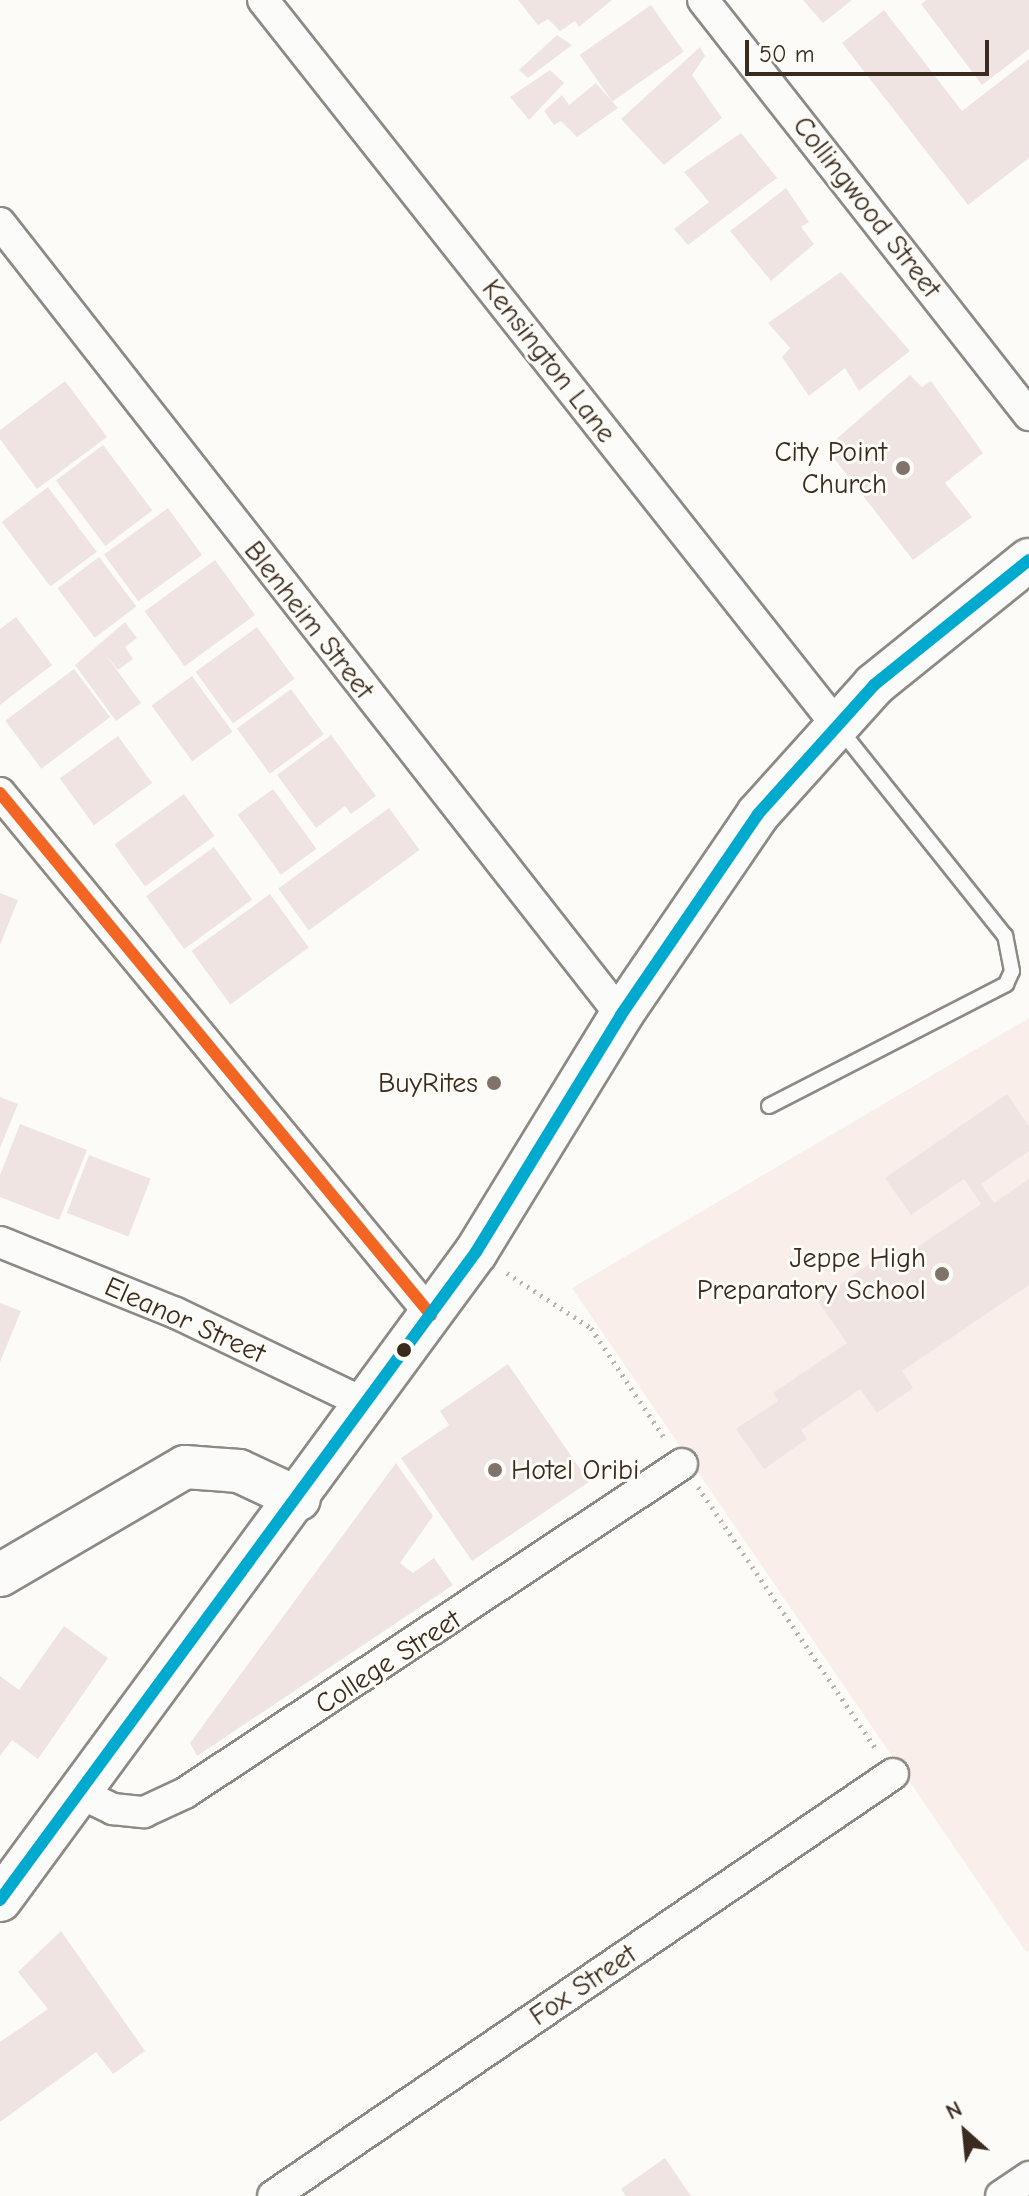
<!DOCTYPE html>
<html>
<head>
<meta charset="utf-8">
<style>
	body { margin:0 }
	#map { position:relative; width:1029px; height:2196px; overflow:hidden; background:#fcfbf8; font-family:"Comic Neue",sans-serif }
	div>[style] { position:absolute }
	.built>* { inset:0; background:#f9eeea }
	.building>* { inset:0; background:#f0e4e3; transform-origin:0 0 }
	.path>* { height:5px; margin-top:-2.5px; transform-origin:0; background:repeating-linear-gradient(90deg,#b6b4b1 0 2px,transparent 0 8px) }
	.roads { filter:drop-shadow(2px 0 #8d8985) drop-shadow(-2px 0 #8d8985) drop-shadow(0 2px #8d8985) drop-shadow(0 -2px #8d8985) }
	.lane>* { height:14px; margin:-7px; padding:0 7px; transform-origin:7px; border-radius:7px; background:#fbfbf9 }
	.street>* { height:30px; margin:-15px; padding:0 15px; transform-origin:15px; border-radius:15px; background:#fbfbf9 }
	.secondary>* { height:42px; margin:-21px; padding:0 21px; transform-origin:21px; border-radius:21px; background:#fbfbf9 }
	.bus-1>* { height:12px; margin:-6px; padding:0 6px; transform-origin:6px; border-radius:6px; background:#f26522 }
	.bus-2>* { height:12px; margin:-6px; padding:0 6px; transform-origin:6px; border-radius:6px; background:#00a9ce }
	.dots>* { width:22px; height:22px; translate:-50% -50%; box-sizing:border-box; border:4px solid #fdfcf7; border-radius:50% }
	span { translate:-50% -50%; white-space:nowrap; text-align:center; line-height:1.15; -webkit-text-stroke:6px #fdfcf7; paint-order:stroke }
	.street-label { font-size:28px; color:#3b2a1e }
	.poi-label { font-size:28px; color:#3b2a1e }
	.right { translate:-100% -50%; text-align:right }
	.left { translate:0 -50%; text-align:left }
	.north { position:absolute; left:925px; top:2092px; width:80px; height:80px; -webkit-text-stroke:6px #fdfcf7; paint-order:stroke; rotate:333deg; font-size:22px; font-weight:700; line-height:32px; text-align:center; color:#3b2a1e }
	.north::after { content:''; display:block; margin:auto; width:28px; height:36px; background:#3b2a1e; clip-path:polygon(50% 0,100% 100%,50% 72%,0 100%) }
	.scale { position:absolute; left:745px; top:40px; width:244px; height:36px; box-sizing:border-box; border:4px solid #3b2a1e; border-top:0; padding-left:10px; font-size:24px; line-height:28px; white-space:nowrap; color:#3b2a1e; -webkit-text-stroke:6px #fdfcf7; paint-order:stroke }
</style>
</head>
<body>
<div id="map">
	<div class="built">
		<i style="clip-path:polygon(1029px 1018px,1029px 1950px,1026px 1952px,572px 1288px)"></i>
	</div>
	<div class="building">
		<i style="clip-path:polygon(518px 0,612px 0,579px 27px,575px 21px,560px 31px,548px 19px,538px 25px)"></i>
		<i style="clip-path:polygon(803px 0,852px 0,823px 23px)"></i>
		<i style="clip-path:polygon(926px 0,1029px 0,1029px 49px,982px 85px,921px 4px)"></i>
		<i style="left:651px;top:5px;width:57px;height:87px;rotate:55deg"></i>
		<i style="clip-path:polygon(884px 10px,962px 111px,1029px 59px,1029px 158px,968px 205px,842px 43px)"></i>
		<i style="clip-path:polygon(557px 35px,572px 45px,528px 78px,519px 70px)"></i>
		<i style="clip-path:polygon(700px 47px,705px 56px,692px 75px,722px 118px,664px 165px,621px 119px)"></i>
		<i style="clip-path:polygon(550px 70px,564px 83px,529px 120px,510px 97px)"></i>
		<i style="clip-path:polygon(596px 83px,618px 108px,577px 137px,561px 121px,554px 125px,544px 111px,562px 95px,569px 105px)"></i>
		<i style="clip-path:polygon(741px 133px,777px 178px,688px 245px,674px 229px,709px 202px,684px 172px)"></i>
		<i style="clip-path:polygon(786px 188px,809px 222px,801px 227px,814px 244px,771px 281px,730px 231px)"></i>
		<i style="clip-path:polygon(841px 272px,910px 351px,859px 391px,845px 368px,809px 396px,782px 357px,790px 348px,768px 323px)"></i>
		<i style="clip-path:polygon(910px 375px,922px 387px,931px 381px,983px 453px,945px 483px,972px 517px,913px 560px,826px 448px)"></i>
		<i style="clip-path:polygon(65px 381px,107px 437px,37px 489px,0 439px,0 430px)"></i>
		<i style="left:103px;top:445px;width:82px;height:59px;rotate:53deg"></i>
		<i style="left:48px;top:487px;width:81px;height:58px;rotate:53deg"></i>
		<i style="left:168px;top:508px;width:58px;height:79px;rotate:54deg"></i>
		<i style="left:99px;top:557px;width:62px;height:52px;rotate:53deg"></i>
		<i style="left:215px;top:560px;width:68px;height:87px;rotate:54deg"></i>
		<i style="clip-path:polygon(16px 617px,52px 665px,0 705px,0 629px)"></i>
		<i style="clip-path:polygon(125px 622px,137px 638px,125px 647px,133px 659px,118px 670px,105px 654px,141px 703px,116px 721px,75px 665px)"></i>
		<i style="left:257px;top:627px;width:64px;height:76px;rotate:54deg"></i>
		<i style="left:74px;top:669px;width:60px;height:86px;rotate:53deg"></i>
		<i style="left:192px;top:676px;width:69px;height:50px;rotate:54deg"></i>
		<i style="left:291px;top:689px;width:56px;height:67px;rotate:54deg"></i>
		<i style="clip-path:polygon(331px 735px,376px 796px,351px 814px,345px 806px,316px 828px,277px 775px)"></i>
		<i style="left:118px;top:736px;width:58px;height:72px;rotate:54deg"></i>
		<i style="left:273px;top:789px;width:74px;height:44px;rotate:54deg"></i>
		<i style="left:184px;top:794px;width:52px;height:86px;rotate:54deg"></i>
		<i style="left:389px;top:808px;width:52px;height:137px;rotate:54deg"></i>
		<i style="left:214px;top:847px;width:65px;height:84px;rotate:54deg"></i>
		<i style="clip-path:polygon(0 893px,18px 900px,0 945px)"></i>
		<i style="left:270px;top:894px;width:66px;height:97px;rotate:54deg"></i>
		<i style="clip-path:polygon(1007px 1094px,1029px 1126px,1029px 1151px,981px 1184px,994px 1203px,1029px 1179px,1029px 1285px,902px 1371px,913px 1388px,877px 1413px,860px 1389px,801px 1430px,807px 1439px,764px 1469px,736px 1429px,778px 1401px,773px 1393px,847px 1343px,817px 1300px,887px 1252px,894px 1263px,981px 1204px,964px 1179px,911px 1215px,885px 1178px)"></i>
		<i style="clip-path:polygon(0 1097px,18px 1104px,0 1148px)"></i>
		<i style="clip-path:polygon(20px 1124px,87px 1150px,59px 1220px,0 1197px,0 1175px)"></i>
		<i style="left:89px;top:1155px;width:66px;height:62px;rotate:21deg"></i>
		<i style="clip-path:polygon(0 1303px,21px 1311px,0 1362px)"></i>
		<i style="clip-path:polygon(508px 1364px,589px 1482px,472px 1561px,401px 1458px,449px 1425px,440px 1411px)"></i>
		<i style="clip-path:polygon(396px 1463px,433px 1516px,400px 1563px,413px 1573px,434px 1558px,453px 1585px,197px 1756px,190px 1743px)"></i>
		<i style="clip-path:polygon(64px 1626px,108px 1658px,38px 1759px,12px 1740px,0 1756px,0 1676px,19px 1690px)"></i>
		<i style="clip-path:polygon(61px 1931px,145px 2051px,113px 2074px,96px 2052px,0 2122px,0 2042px,48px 2009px,18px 1972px)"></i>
		<i style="clip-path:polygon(665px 2158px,691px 2196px,626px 2196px,621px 2189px)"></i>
	</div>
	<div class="path">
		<i style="left:507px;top:1273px;width:100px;rotate:33.2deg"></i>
		<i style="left:591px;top:1328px;width:133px;rotate:56.3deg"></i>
		<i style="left:698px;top:1487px;width:318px;rotate:55.8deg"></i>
	</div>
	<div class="roads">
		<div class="lane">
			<i style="left:769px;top:1106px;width:267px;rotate:-27.2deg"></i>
			<i style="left:1006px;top:984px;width:14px;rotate:-65deg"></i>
			<i style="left:1012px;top:971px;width:36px;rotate:-101deg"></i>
			<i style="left:1005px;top:936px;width:265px;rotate:-128.6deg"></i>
		</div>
		<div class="street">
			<i style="left:263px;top:0;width:922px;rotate:51.65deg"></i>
			<i style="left:703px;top:0;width:528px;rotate:51.85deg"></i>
			<i style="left:0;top:223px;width:1006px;rotate:51.9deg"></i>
			<i style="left:0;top:793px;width:677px;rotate:50.45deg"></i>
			<i style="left:0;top:1242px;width:190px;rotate:22deg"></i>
			<i style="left:176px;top:1313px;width:213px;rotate:25.6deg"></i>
			<i style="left:80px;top:1793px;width:37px;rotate:26deg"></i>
			<i style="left:113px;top:1809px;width:31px;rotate:6deg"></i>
			<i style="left:144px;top:1812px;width:45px;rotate:-24.9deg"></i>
			<i style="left:185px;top:1793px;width:596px;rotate:-33.5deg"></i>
			<i style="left:273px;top:2196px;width:750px;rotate:-34.24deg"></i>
			<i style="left:1001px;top:2196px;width:34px;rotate:-34deg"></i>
		</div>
		<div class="secondary">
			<i style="left:0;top:1575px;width:214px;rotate:-30.3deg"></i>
			<i style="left:185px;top:1467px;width:54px;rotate:4.2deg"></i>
			<i style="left:239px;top:1471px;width:66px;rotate:25deg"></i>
			<i style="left:0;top:1900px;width:804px;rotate:-53.7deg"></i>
			<i style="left:476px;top:1252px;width:278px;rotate:-58.5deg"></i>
			<i style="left:621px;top:1015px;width:243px;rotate:-55.7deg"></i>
			<i style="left:758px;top:814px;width:173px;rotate:-48deg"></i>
			<i style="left:874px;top:685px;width:199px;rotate:-38.9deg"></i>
		</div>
	</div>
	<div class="bus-1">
		<i style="left:0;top:793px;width:677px;rotate:50.45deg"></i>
	</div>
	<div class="bus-2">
		<i style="left:0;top:1900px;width:804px;rotate:-53.7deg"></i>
		<i style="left:476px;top:1252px;width:278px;rotate:-58.5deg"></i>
		<i style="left:621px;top:1015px;width:243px;rotate:-55.7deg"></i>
		<i style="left:758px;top:814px;width:173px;rotate:-48deg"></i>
		<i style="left:874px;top:685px;width:199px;rotate:-38.9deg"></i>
	</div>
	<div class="dots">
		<i style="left:903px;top:468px;background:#7f736a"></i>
		<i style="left:494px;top:1083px;background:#7f736a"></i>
		<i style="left:942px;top:1274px;background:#7f736a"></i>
		<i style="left:404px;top:1350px;background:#3b2a1e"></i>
		<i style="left:495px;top:1470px;background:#7f736a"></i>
	</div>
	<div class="street-label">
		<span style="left:867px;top:207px;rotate:52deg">Collingwood Street</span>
		<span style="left:549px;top:361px;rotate:52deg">Kensington Lane</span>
		<span style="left:309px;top:620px;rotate:52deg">Blenheim Street</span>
		<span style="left:185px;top:1320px;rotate:24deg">Eleanor Street</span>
		<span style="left:388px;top:1662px;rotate:-33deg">College Street</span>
		<span style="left:583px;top:1985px;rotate:-34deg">Fox Street</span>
	</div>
	<div class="poi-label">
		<span class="right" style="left:887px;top:468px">City Point<br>Church</span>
		<span class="right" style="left:478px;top:1083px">BuyRites</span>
		<span class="right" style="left:926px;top:1274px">Jeppe High<br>Preparatory School</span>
		<span class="left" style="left:511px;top:1470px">Hotel Oribi</span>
	</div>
	<div class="north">N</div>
	<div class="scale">50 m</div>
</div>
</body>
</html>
